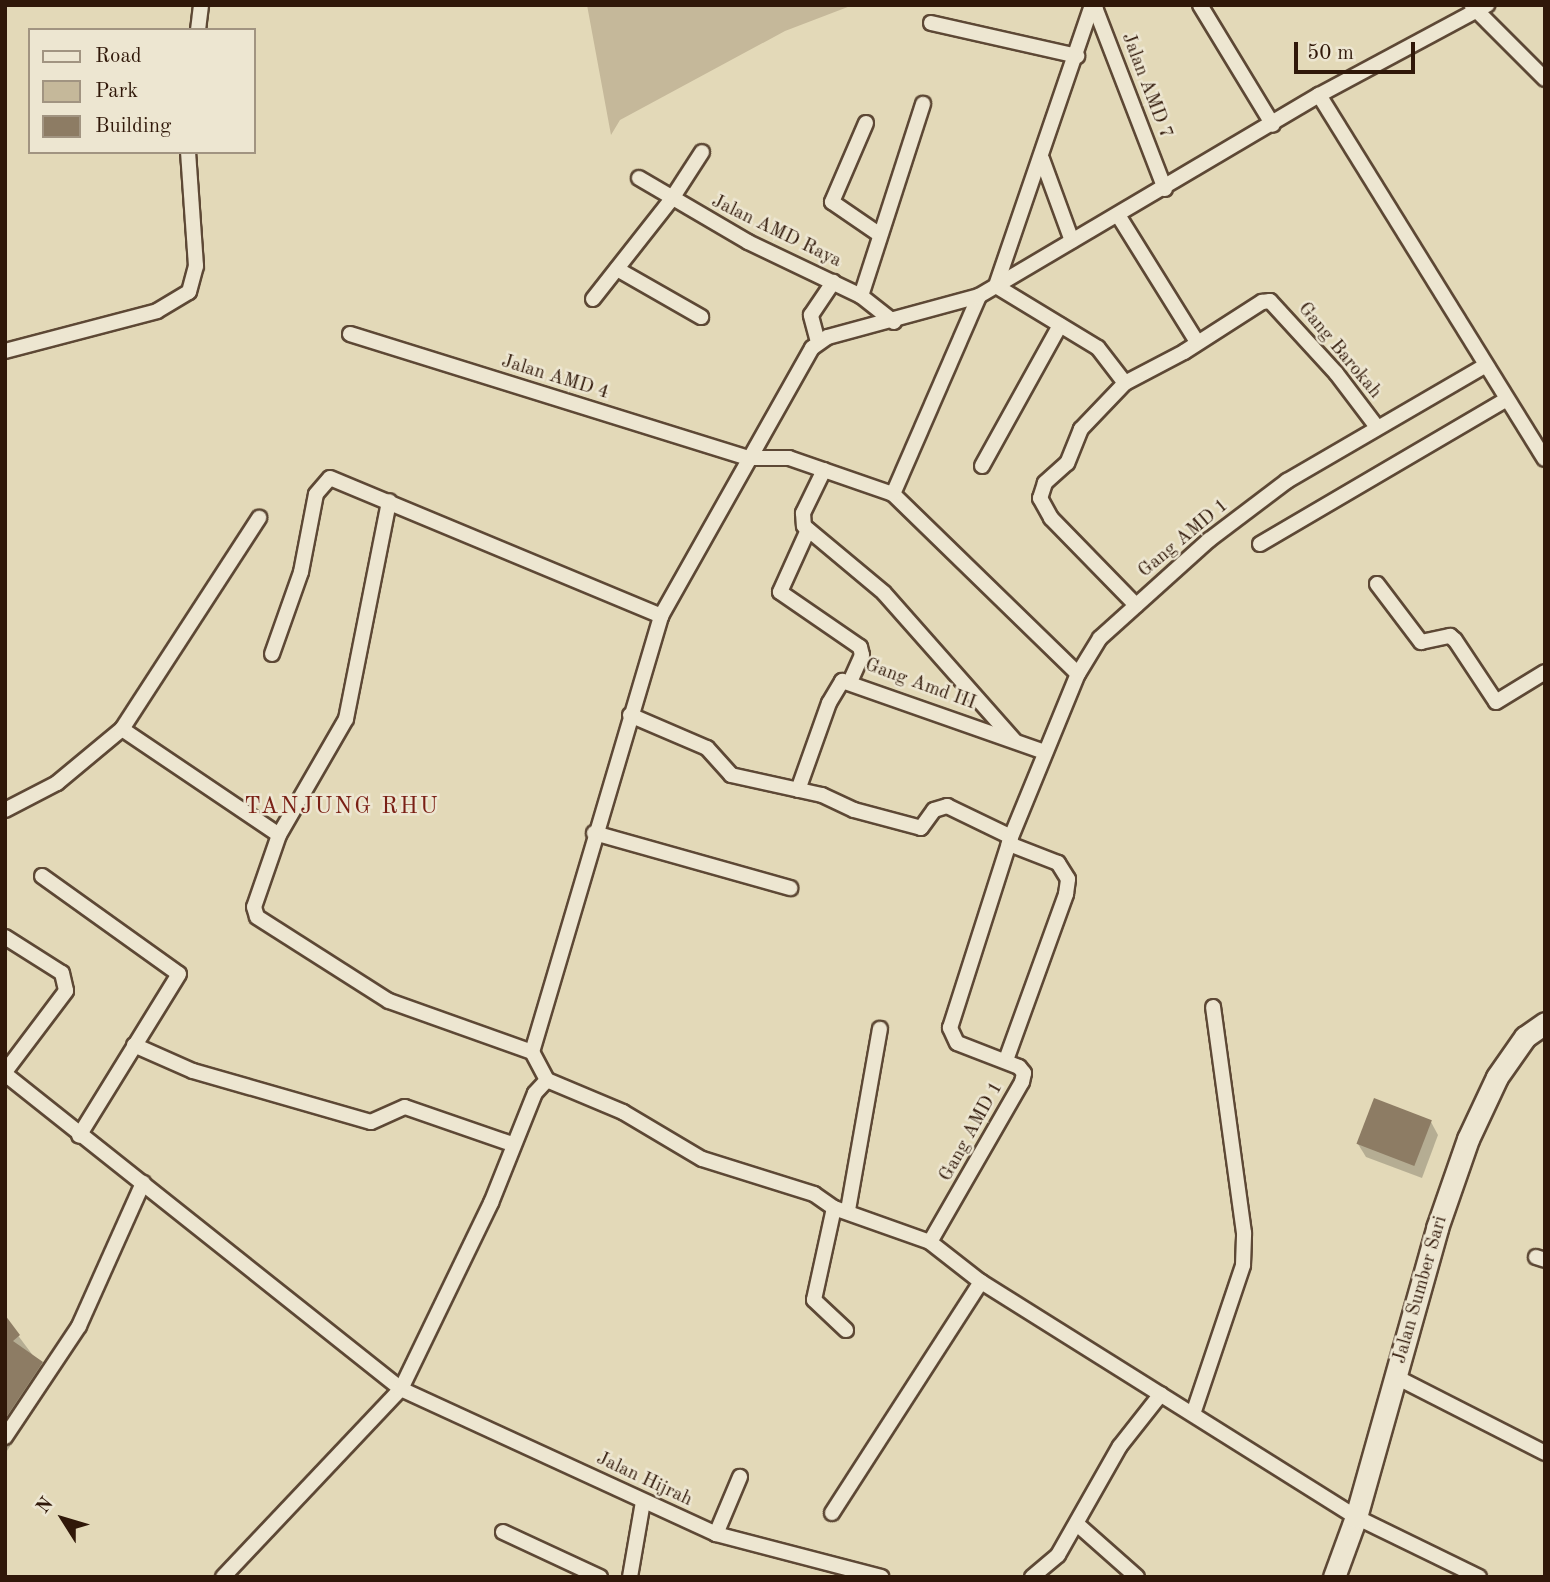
<!DOCTYPE html>
<html>
<head>
<meta charset="utf-8">
<style>
	body { margin:0 }
	#map { position:relative; width:1550px; height:1582px; overflow:hidden; background:#e3d9b8; font-family:"Old Standard TT",serif }
	div>[style] { position:absolute }
	.green>* { inset:0; background:#c5b89a }
	.shadow>* { inset:0; background:#0003 }
	.building>* { inset:0; background:#8d7c64; transform-origin:0 0 }
	.roads { filter:drop-shadow(2px 0 #5d4835) drop-shadow(-2px 0 #5d4835) drop-shadow(0 2px #5d4835) drop-shadow(0 -2px #5d4835) }
	.street>* { height:14px; margin:-7px; padding:0 7px; transform-origin:7px; border-radius:7px; background:#ede6d1 }
	.secondary>* { height:21px; margin:-10.5px; padding:0 10.5px; transform-origin:10.5px; border-radius:10.5px; background:#ede6d1 }
	span { translate:-50% -50%; white-space:nowrap; text-align:center; line-height:1.15; -webkit-text-stroke:5px #ede6d1; paint-order:stroke }
	.street-label { font-size:19px; color:#301809 }
	.quarter-label { font-size:23px; color:#7a1f14; letter-spacing:2px }
	.frame { position:absolute; inset:0; border:7px solid #301809; pointer-events:none }
	.legend { position:absolute; left:28px; top:28px; width:228px; height:126px; box-sizing:border-box; background:#ede6d1; border:2px solid #a19481; margin:0; padding:9px 12px; list-style:none; font-size:21px; color:#301809 }
	.legend li { display:flex; align-items:center; gap:14px; height:35px }
	.legend b { width:35px; border:2px solid #a19481 }
	.north { position:absolute; left:28px; top:1484px; width:70px; height:70px; -webkit-text-stroke:5px #ede6d1; paint-order:stroke; rotate:307deg; font-size:19px; font-weight:700; line-height:28px; text-align:center; color:#301809 }
	.north::after { content:''; display:block; margin:auto; width:24px; height:32px; background:#301809; clip-path:polygon(50% 0,100% 100%,50% 72%,0 100%) }
	.scale { position:absolute; left:1294px; top:42px; width:121px; height:32px; box-sizing:border-box; border:4px solid #301809; border-top:0; padding-left:9px; font-size:21px; line-height:24px; white-space:nowrap; color:#301809; -webkit-text-stroke:5px #ede6d1; paint-order:stroke }
</style>
</head>
<body>
<div id="map">
	<div class="green">
		<i style="clip-path:polygon(587px 5px,853px 5px,785px 31px,620px 120px,611px 135px)"></i>
	</div>
	<div class="shadow">
		<i style="clip-path:polygon(1431px 1122px,1438px 1135px,1422px 1178px,1366px 1157px,1358px 1144px)"></i>
		<i style="clip-path:polygon(5px 1318px,52px 1381px,5px 1454px)"></i>
	</div>
	<div class="building">
		<i style="left:1374px;top:1098px;width:62px;height:49px;rotate:21deg"></i>
		<i style="clip-path:polygon(5px 1315px,20px 1335px,13px 1341px,43px 1362px,5px 1419px)"></i>
	</div>
	<div class="roads">
		<div class="street">
			<i style="left:1200px;top:5px;width:140px;rotate:58.7deg"></i>
			<i style="left:1472px;top:6px;width:103px;rotate:45deg"></i>
			<i style="left:931px;top:23px;width:150px;rotate:12.7deg"></i>
			<i style="left:198px;top:30px;width:25px;rotate:-83deg"></i>
			<i style="left:1319px;top:95px;width:428px;rotate:58.2deg"></i>
			<i style="left:866px;top:123px;width:86px;rotate:113.3deg"></i>
			<i style="left:832px;top:202px;width:58px;rotate:34.5deg"></i>
			<i style="left:1042px;top:159px;width:87px;rotate:69.9deg"></i>
			<i style="left:639px;top:178px;width:126px;rotate:30.4deg"></i>
			<i style="left:748px;top:242px;width:125px;rotate:25.5deg"></i>
			<i style="left:861px;top:296px;width:42px;rotate:38.2deg"></i>
			<i style="left:1165px;top:189px;width:192px;rotate:-111.1deg"></i>
			<i style="left:1096px;top:10px;width:5px;rotate:-158deg"></i>
			<i style="left:1091px;top:8px;width:294px;rotate:108.9deg"></i>
			<i style="left:996px;top:286px;width:119px;rotate:31.3deg"></i>
			<i style="left:1098px;top:348px;width:44px;rotate:52.4deg"></i>
			<i style="left:1125px;top:383px;width:67px;rotate:-27.7deg"></i>
			<i style="left:1184px;top:352px;width:93px;rotate:-32.7deg"></i>
			<i style="left:1262px;top:302px;width:8px;rotate:-7deg"></i>
			<i style="left:1270px;top:301px;width:98px;rotate:47.5deg"></i>
			<i style="left:1336px;top:373px;width:68px;rotate:52.8deg"></i>
			<i style="left:1118px;top:215px;width:150px;rotate:58.1deg"></i>
			<i style="left:617px;top:269px;width:97px;rotate:29.7deg"></i>
			<i style="left:861px;top:296px;width:202px;rotate:-72.1deg"></i>
			<i style="left:593px;top:299px;width:126px;rotate:-51.8deg"></i>
			<i style="left:671px;top:200px;width:57px;rotate:-57.1deg"></i>
			<i style="left:350px;top:334px;width:418px;rotate:17.3deg"></i>
			<i style="left:749px;top:458px;width:40px"></i>
			<i style="left:789px;top:458px;width:110px;rotate:19.1deg"></i>
			<i style="left:893px;top:494px;width:258px;rotate:44.2deg"></i>
			<i style="left:818px;top:342px;width:28px;rotate:-105deg"></i>
			<i style="left:811px;top:315px;width:40px;rotate:-56deg"></i>
			<i style="left:5px;top:351px;width:157px;rotate:-14.7deg"></i>
			<i style="left:157px;top:311px;width:37px;rotate:-31deg"></i>
			<i style="left:189px;top:292px;width:27px;rotate:-75deg"></i>
			<i style="left:196px;top:266px;width:114px;rotate:-94deg"></i>
			<i style="left:1125px;top:383px;width:64px;rotate:133.7deg"></i>
			<i style="left:1081px;top:429px;width:37px;rotate:112deg"></i>
			<i style="left:1067px;top:463px;width:30px;rotate:138deg"></i>
			<i style="left:1045px;top:483px;width:16px;rotate:108deg"></i>
			<i style="left:1040px;top:498px;width:23px;rotate:61deg"></i>
			<i style="left:1051px;top:518px;width:122px;rotate:45.7deg"></i>
			<i style="left:982px;top:466px;width:161px;rotate:-61deg"></i>
			<i style="left:824px;top:470px;width:48px;rotate:116deg"></i>
			<i style="left:803px;top:513px;width:13px;rotate:86deg"></i>
			<i style="left:804px;top:526px;width:104px;rotate:39.9deg"></i>
			<i style="left:884px;top:593px;width:196px;rotate:48.5deg"></i>
			<i style="left:893px;top:494px;width:216px;rotate:-66.5deg"></i>
			<i style="left:808px;top:530px;width:68px;rotate:114.3deg"></i>
			<i style="left:780px;top:592px;width:97px;rotate:34.5deg"></i>
			<i style="left:860px;top:647px;width:8px;rotate:76deg"></i>
			<i style="left:862px;top:655px;width:30px;rotate:114deg"></i>
			<i style="left:1260px;top:544px;width:286px;rotate:-30.4deg"></i>
			<i style="left:1377px;top:584px;width:73px;rotate:52.8deg"></i>
			<i style="left:1421px;top:642px;width:30px;rotate:-12deg"></i>
			<i style="left:1450px;top:636px;width:6px;rotate:39deg"></i>
			<i style="left:1455px;top:640px;width:74px;rotate:56.5deg"></i>
			<i style="left:1496px;top:702px;width:57px;rotate:-31.5deg"></i>
			<i style="left:272px;top:654px;width:87px;rotate:-70.5deg"></i>
			<i style="left:301px;top:572px;width:79px;rotate:-79.1deg"></i>
			<i style="left:316px;top:494px;width:21px;rotate:-49deg"></i>
			<i style="left:330px;top:478px;width:359px;rotate:22.6deg"></i>
			<i style="left:630px;top:715px;width:84px;rotate:23.2deg"></i>
			<i style="left:707px;top:748px;width:36px;rotate:48deg"></i>
			<i style="left:731px;top:775px;width:93px;rotate:12.4deg"></i>
			<i style="left:822px;top:795px;width:35px;rotate:25deg"></i>
			<i style="left:854px;top:810px;width:69px;rotate:15deg"></i>
			<i style="left:921px;top:828px;width:22px;rotate:-54deg"></i>
			<i style="left:934px;top:810px;width:14px;rotate:-17deg"></i>
			<i style="left:947px;top:806px;width:71px;rotate:25.8deg"></i>
			<i style="left:122px;top:729px;width:189px;rotate:34deg"></i>
			<i style="left:279px;top:835px;width:76px;rotate:109.1deg"></i>
			<i style="left:254px;top:907px;width:10px;rotate:73deg"></i>
			<i style="left:257px;top:917px;width:156px;rotate:32.5deg"></i>
			<i style="left:389px;top:1001px;width:152px;rotate:19.6deg"></i>
			<i style="left:798px;top:790px;width:92px;rotate:-70.4deg"></i>
			<i style="left:829px;top:703px;width:26px;rotate:-59deg"></i>
			<i style="left:842px;top:681px;width:215px;rotate:19.3deg"></i>
			<i style="left:5px;top:810px;width:59px;rotate:-27.4deg"></i>
			<i style="left:57px;top:783px;width:85px;rotate:-39.7deg"></i>
			<i style="left:122px;top:729px;width:252px;rotate:-57deg"></i>
			<i style="left:594px;top:833px;width:204px;rotate:15.7deg"></i>
			<i style="left:279px;top:835px;width:134px;rotate:-60deg"></i>
			<i style="left:346px;top:719px;width:222px;rotate:-78.8deg"></i>
			<i style="left:42px;top:876px;width:168px;rotate:35.6deg"></i>
			<i style="left:179px;top:974px;width:190px;rotate:121.7deg"></i>
			<i style="left:5px;top:937px;width:67px;rotate:32.3deg"></i>
			<i style="left:62px;top:973px;width:18px;rotate:77deg"></i>
			<i style="left:66px;top:991px;width:101px;rotate:127deg"></i>
			<i style="left:134px;top:1045px;width:64px;rotate:23.8deg"></i>
			<i style="left:193px;top:1071px;width:185px;rotate:16deg"></i>
			<i style="left:371px;top:1122px;width:37px;rotate:-24deg"></i>
			<i style="left:405px;top:1107px;width:113px;rotate:19.1deg"></i>
			<i style="left:1006px;top:1060px;width:177px;rotate:-70.1deg"></i>
			<i style="left:1066px;top:894px;width:15px;rotate:-82deg"></i>
			<i style="left:1068px;top:879px;width:19px;rotate:-122deg"></i>
			<i style="left:1058px;top:863px;width:53px;rotate:-158.8deg"></i>
			<i style="left:5px;top:1074px;width:506px;rotate:38.5deg"></i>
			<i style="left:401px;top:1389px;width:347px;rotate:24.7deg"></i>
			<i style="left:716px;top:1534px;width:171px;rotate:14.6deg"></i>
			<i style="left:834px;top:1208px;width:94px;rotate:102.3deg"></i>
			<i style="left:814px;top:1300px;width:44px;rotate:43.2deg"></i>
			<i style="left:848px;top:1210px;width:184px;rotate:-80deg"></i>
			<i style="left:930px;top:1242px;width:185px;rotate:-60.1deg"></i>
			<i style="left:1022px;top:1082px;width:9px;rotate:-77deg"></i>
			<i style="left:1024px;top:1073px;width:8px;rotate:-130deg"></i>
			<i style="left:1019px;top:1067px;width:66px;rotate:-158.8deg"></i>
			<i style="left:957px;top:1043px;width:17px;rotate:-115deg"></i>
			<i style="left:950px;top:1028px;width:201px;rotate:-72.3deg"></i>
			<i style="left:1011px;top:837px;width:176px;rotate:-67.7deg"></i>
			<i style="left:1078px;top:674px;width:42px;rotate:-58.6deg"></i>
			<i style="left:1100px;top:638px;width:147px;rotate:-42deg"></i>
			<i style="left:1209px;top:540px;width:98px;rotate:-37.1deg"></i>
			<i style="left:1287px;top:481px;width:230px;rotate:-30.2deg"></i>
			<i style="left:1536px;top:1257px;width:9px;rotate:18deg"></i>
			<i style="left:1396px;top:1377px;width:167px;rotate:27deg"></i>
			<i style="left:1193px;top:1414px;width:157px;rotate:-71.4deg"></i>
			<i style="left:1243px;top:1265px;width:32px;rotate:-88deg"></i>
			<i style="left:1244px;top:1233px;width:228px;rotate:-97.8deg"></i>
			<i style="left:5px;top:1437px;width:133px;rotate:-56.3deg"></i>
			<i style="left:79px;top:1326px;width:157px;rotate:-65.9deg"></i>
			<i style="left:832px;top:1513px;width:275px;rotate:-57.2deg"></i>
			<i style="left:1077px;top:1524px;width:80px;rotate:41.5deg"></i>
			<i style="left:503px;top:1532px;width:107px;rotate:24.9deg"></i>
			<i style="left:716px;top:1534px;width:62px;rotate:-67.2deg"></i>
			<i style="left:223px;top:1577px;width:259px;rotate:-46.6deg"></i>
			<i style="left:401px;top:1389px;width:207px;rotate:-64.2deg"></i>
			<i style="left:491px;top:1203px;width:118px;rotate:-68.2deg"></i>
			<i style="left:535px;top:1093px;width:18px;rotate:-47deg"></i>
			<i style="left:630px;top:1577px;width:76px;rotate:-80.2deg"></i>
			<i style="left:1032px;top:1577px;width:34px;rotate:-40deg"></i>
			<i style="left:1058px;top:1555px;width:125px;rotate:-60.4deg"></i>
			<i style="left:1120px;top:1446px;width:66px;rotate:-51.7deg"></i>
			<i style="left:1479px;top:1577px;width:137px;rotate:-154deg"></i>
			<i style="left:1356px;top:1517px;width:443px;rotate:-147.9deg"></i>
			<i style="left:981px;top:1282px;width:65px;rotate:-141.9deg"></i>
			<i style="left:930px;top:1242px;width:102px;rotate:-160.5deg"></i>
			<i style="left:834px;top:1208px;width:24px;rotate:-145deg"></i>
			<i style="left:814px;top:1194px;width:117px;rotate:-162.6deg"></i>
			<i style="left:702px;top:1159px;width:92px;rotate:-149.3deg"></i>
			<i style="left:623px;top:1112px;width:82px;rotate:-157.2deg"></i>
			<i style="left:547px;top:1080px;width:32px;rotate:-118deg"></i>
			<i style="left:532px;top:1052px;width:455px;rotate:-73.5deg"></i>
			<i style="left:661px;top:616px;width:308px;rotate:-60.6deg"></i>
			<i style="left:812px;top:348px;width:19px;rotate:-35deg"></i>
			<i style="left:828px;top:337px;width:156px;rotate:-15.2deg"></i>
			<i style="left:979px;top:296px;width:395px;rotate:-30.6deg"></i>
			<i style="left:1319px;top:95px;width:191px;rotate:-28.2deg"></i>
		</div>
		<div class="secondary">
			<i style="left:1334px;top:1577px;width:64px;rotate:-69.9deg"></i>
			<i style="left:1356px;top:1517px;width:300px;rotate:-74.3deg"></i>
			<i style="left:1437px;top:1228px;width:94px;rotate:-70.8deg"></i>
			<i style="left:1468px;top:1139px;width:68px;rotate:-64.9deg"></i>
			<i style="left:1497px;top:1077px;width:49px;rotate:-55deg"></i>
			<i style="left:1525px;top:1037px;width:24px;rotate:-35deg"></i>
		</div>
	</div>
	<div class="street-label">
		<span style="left:1146px;top:86px;rotate:69deg">Jalan AMD 7</span>
		<span style="left:776px;top:232px;rotate:26deg">Jalan AMD Raya</span>
		<span style="left:1339px;top:351px;rotate:50deg">Gang Barokah</span>
		<span style="left:555px;top:378px;rotate:17deg">Jalan AMD 4</span>
		<span style="left:1184px;top:539px;rotate:-40deg">Gang AMD 1</span>
		<span style="left:920px;top:685px;rotate:20deg">Gang Amd III</span>
		<span style="left:972px;top:1132px;rotate:-61deg">Gang AMD 1</span>
		<span style="left:1421px;top:1290px;rotate:-74deg">Jalan Sumber Sari</span>
		<span style="left:644px;top:1480px;rotate:25deg">Jalan Hijrah</span>
	</div>
	<div class="quarter-label">
		<span style="left:342px;top:807px">TANJUNG RHU</span>
	</div>
	<div class="frame"></div>
	<ul class="legend">
	<li><b style="height:9px;background:#ede6d1"></b>Road</li>
	<li><b style="height:19px;background:#c5b89a"></b>Park</li>
	<li><b style="height:19px;background:#8d7c64"></b>Building</li>
	</ul>
	<div class="north">N</div>
	<div class="scale">50 m</div>
</div>
</body>
</html>
